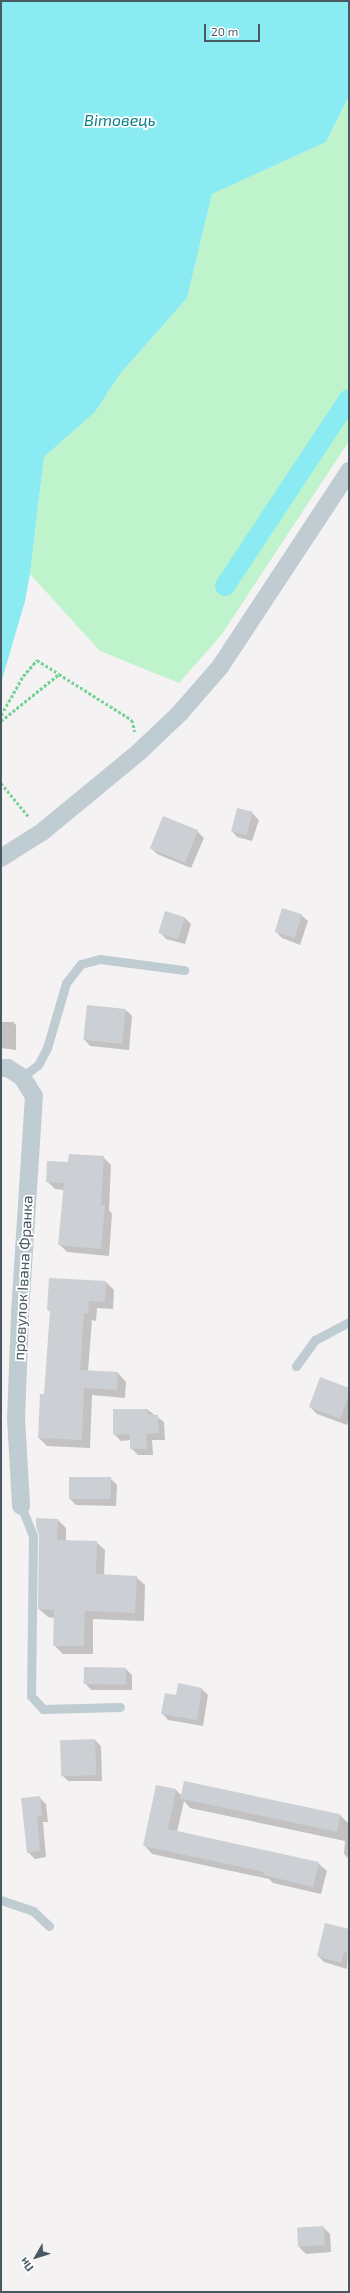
<!DOCTYPE html>
<html>
<head>
<meta charset="utf-8">
<style>
	body { margin:0 }
	#map { position:relative; width:350px; height:2293px; overflow:hidden; background:#f4f2f2; font-family:"Exo 2",sans-serif }
	div>[style] { position:absolute }
	.green>* { inset:0; background:#bff3cb }
	.water>* { inset:0; background:#8aecf2 }
	.shadow>* { inset:0; background:#0003 }
	.canal>* { height:20px; margin:-10px; padding:0 10px; transform-origin:10px; border-radius:10px; background:#8aecf2 }
	.building>* { inset:0; background:#ccd0d4; transform-origin:0 0 }
	.path>* { height:2.5px; margin-top:-1.25px; transform-origin:0; background:repeating-linear-gradient(90deg,#75d396 0 3px,transparent 0 5px) }
	.service>* { height:9px; margin:-4.5px; padding:0 4.5px; transform-origin:4.5px; border-radius:4.5px; background:#bfccd2 }
	.minor>* { height:18px; margin:-9px; padding:0 9px; transform-origin:9px; border-radius:9px; background:#bfccd2 }
	span { translate:-50% -50%; white-space:nowrap; text-align:center; line-height:1.15; -webkit-text-stroke:3.5px #fff; paint-order:stroke }
	.street-label { font-size:15px; color:#485961 }
	.water-label { font-size:16px; color:#087f86; font-style:italic }
	.frame { position:absolute; inset:0; border:2px solid #485961; pointer-events:none }
	.north { position:absolute; left:16px; top:2237px; width:40px; height:40px; -webkit-text-stroke:3px #fff; paint-order:stroke; rotate:231deg; font-size:11px; font-weight:700; line-height:16px; text-align:center; color:#485961 }
	.north::after { content:''; display:block; margin:auto; width:14px; height:18px; background:#485961; clip-path:polygon(50% 0,100% 100%,50% 72%,0 100%) }
	.scale { position:absolute; left:204px; top:24px; width:56px; height:18px; box-sizing:border-box; border:2px solid #485961; border-top:0; padding-left:5px; font-size:12px; line-height:14px; white-space:nowrap; color:#485961; -webkit-text-stroke:3px #fff; paint-order:stroke }
</style>
</head>
<body>
<div id="map">
	<div class="green">
		<i style="clip-path:polygon(349px 96px,349px 441px,222px 634px,179px 683px,100px 651px,30px 574px,44px 457px,95px 412px,120px 374px,187px 298px,212px 194px,326px 142px)"></i>
	</div>
	<div class="water">
		<i style="clip-path:polygon(1px 1px,349px 1px,349px 96px,326px 142px,212px 194px,187px 298px,120px 374px,95px 412px,44px 457px,30px 574px,25px 601px,1px 683px)"></i>
	</div>
	<div class="shadow">
		<i style="clip-path:polygon(252px 813px,259px 820px,252px 841px,237px 837px,231px 830px)"></i>
		<i style="clip-path:polygon(197px 831px,204px 838px,191px 868px,157px 854px,151px 848px)"></i>
		<i style="clip-path:polygon(301px 915px,308px 921px,300px 945px,282px 938px,276px 932px)"></i>
		<i style="clip-path:polygon(185px 918px,191px 924px,185px 944px,166px 939px,160px 932px)"></i>
		<i style="clip-path:polygon(126px 1010px,132px 1016px,129px 1050px,90px 1046px,84px 1039px)"></i>
		<i style="clip-path:polygon(1px 1022px,13px 1022px,16px 1025px,16px 1050px,1px 1048px)"></i>
		<i style="clip-path:polygon(103px 1157px,111px 1165px,109px 1210px,112px 1214px,109px 1256px,67px 1252px,59px 1244px,64px 1190px,55px 1189px,47px 1181px,69px 1163px)"></i>
		<i style="clip-path:polygon(106px 1282px,114px 1290px,113px 1309px,97px 1308px,96px 1321px,92px 1320px,88px 1371px,118px 1373px,126px 1382px,125px 1398px,92px 1395px,90px 1448px,47px 1446px,39px 1438px,45px 1396px,51px 1313px,48px 1310px)"></i>
		<i style="clip-path:polygon(349px 1389px,349px 1418px,347px 1425px,317px 1414px,310px 1407px)"></i>
		<i style="clip-path:polygon(148px 1410px,164px 1422px,165px 1440px,152px 1440px,153px 1455px,138px 1455px,131px 1448px,131px 1440px,121px 1441px,114px 1434px)"></i>
		<i style="clip-path:polygon(110px 1478px,117px 1485px,116px 1506px,76px 1505px,70px 1499px)"></i>
		<i style="clip-path:polygon(58px 1520px,66px 1528px,66px 1541px,96px 1542px,105px 1550px,104px 1576px,136px 1577px,145px 1585px,144px 1621px,93px 1619px,93px 1654px,63px 1654px,54px 1645px,55px 1618px,48px 1617px,39px 1609px)"></i>
		<i style="clip-path:polygon(126px 1669px,132px 1675px,132px 1690px,91px 1690px,85px 1683px)"></i>
		<i style="clip-path:polygon(179px 1685px,202px 1689px,208px 1695px,203px 1726px,168px 1720px,162px 1713px,177px 1696px)"></i>
		<i style="clip-path:polygon(95px 1740px,101px 1746px,102px 1781px,68px 1781px,62px 1775px)"></i>
		<i style="clip-path:polygon(157px 1786px,176px 1790px,182px 1796px,340px 1815px,349px 1824px,349px 1859px,344px 1854px,345px 1841px,190px 1808px,184px 1801px,177px 1832px,318px 1863px,327px 1871px,321px 1894px,273px 1883px,269px 1879px,152px 1854px,144px 1845px)"></i>
		<i style="clip-path:polygon(39px 1797px,46px 1804px,48px 1822px,43px 1822px,46px 1857px,35px 1859px,28px 1852px)"></i>
		<i style="clip-path:polygon(349px 1930px,347px 1969px,324px 1962px,318px 1956px)"></i>
		<i style="clip-path:polygon(323px 2227px,330px 2234px,331px 2252px,306px 2254px,299px 2247px)"></i>
	</div>
	<div class="canal">
		<i style="left:225px;top:586px;width:224px;rotate:-56.5deg"></i>
	</div>
	<div class="building">
		<i style="left:237px;top:808px;width:16px;height:24px;rotate:14deg"></i>
		<i style="left:163px;top:816px;width:38px;height:35px;rotate:22deg"></i>
		<i style="left:282px;top:908px;width:21px;height:25px;rotate:17deg"></i>
		<i style="left:165px;top:911px;width:21px;height:23px;rotate:17deg"></i>
		<i style="left:87px;top:1005px;width:39px;height:35px;rotate:6deg"></i>
		<i style="clip-path:polygon(69px 1154px,104px 1156px,101px 1205px,105px 1205px,101px 1249px,58px 1245px,64px 1183px,46px 1182px,47px 1161px,68px 1162px)"></i>
		<i style="clip-path:polygon(49px 1278px,106px 1281px,105px 1302px,89px 1301px,88px 1313px,84px 1313px,80px 1370px,118px 1372px,117px 1390px,84px 1388px,82px 1440px,38px 1438px,40px 1394px,44px 1394px,50px 1311px,47px 1310px)"></i>
		<i style="clip-path:polygon(320px 1377px,349px 1388px,349px 1395px,340px 1419px,309px 1407px)"></i>
		<i style="clip-path:polygon(113px 1409px,148px 1409px,148px 1414px,158px 1415px,159px 1433px,146px 1434px,147px 1449px,130px 1449px,130px 1434px,113px 1435px)"></i>
		<i style="left:69px;top:1477px;width:42px;height:22px"></i>
		<i style="clip-path:polygon(36px 1518px,58px 1519px,57px 1540px,97px 1541px,96px 1574px,137px 1576px,135px 1613px,85px 1611px,84px 1646px,53px 1646px,54px 1610px,38px 1609px,39px 1535px,36px 1526px)"></i>
		<i style="left:84px;top:1667px;width:42px;height:17px;rotate:1deg"></i>
		<i style="clip-path:polygon(178px 1683px,202px 1688px,197px 1720px,161px 1714px,165px 1693px,176px 1695px)"></i>
		<i style="left:95px;top:1739px;width:36px;height:35px;rotate:88deg"></i>
		<i style="left:184px;top:1781px;width:160px;height:18px;rotate:12deg"></i>
		<i style="clip-path:polygon(156px 1785px,176px 1789px,168px 1829px,319px 1862px,313px 1887px,264px 1875px,264px 1872px,143px 1846px)"></i>
		<i style="clip-path:polygon(40px 1796px,42px 1816px,37px 1816px,40px 1851px,27px 1853px,21px 1798px)"></i>
		<i style="clip-path:polygon(325px 1923px,349px 1929px,349px 1953px,344px 1952px,341px 1963px,317px 1956px)"></i>
		<i style="left:324px;top:2226px;width:19px;height:27px;rotate:87deg"></i>
	</div>
	<div class="path">
		<i style="left:1px;top:715px;width:45px;rotate:-60.6deg"></i>
		<i style="left:23px;top:676px;width:21px;rotate:-49deg"></i>
		<i style="left:37px;top:660px;width:26px;rotate:32deg"></i>
		<i style="left:1px;top:721px;width:75px;rotate:-39deg"></i>
		<i style="left:59px;top:674px;width:86px;rotate:32.2deg"></i>
		<i style="left:132px;top:720px;width:12px;rotate:76deg"></i>
		<i style="left:1px;top:783px;width:45px;rotate:50.4deg"></i>
	</div>
	<div class="service">
		<i style="left:22px;top:1077px;width:20px;rotate:-37deg"></i>
		<i style="left:38px;top:1065px;width:19px;rotate:-62deg"></i>
		<i style="left:47px;top:1048px;width:68px;rotate:-73.7deg"></i>
		<i style="left:66px;top:983px;width:24px;rotate:-52deg"></i>
		<i style="left:81px;top:964px;width:20px;rotate:-15deg"></i>
		<i style="left:100px;top:959px;width:85px;rotate:7.5deg"></i>
		<i style="left:296px;top:1366px;width:32px;rotate:-54deg"></i>
		<i style="left:315px;top:1340px;width:38px;rotate:-28deg"></i>
		<i style="left:21px;top:1506px;width:31px;rotate:68deg"></i>
		<i style="left:33px;top:1535px;width:161px;rotate:90.7deg"></i>
		<i style="left:31px;top:1696px;width:18px;rotate:47deg"></i>
		<i style="left:43px;top:1709px;width:77px;rotate:-1.5deg"></i>
		<i style="left:1px;top:1900px;width:34px;rotate:19deg"></i>
		<i style="left:33px;top:1911px;width:22px;rotate:43deg"></i>
	</div>
	<div class="minor">
		<i style="left:1px;top:858px;width:49px;rotate:-32.4deg"></i>
		<i style="left:42px;top:832px;width:126px;rotate:-39.5deg"></i>
		<i style="left:139px;top:752px;width:57px;rotate:-43.6deg"></i>
		<i style="left:180px;top:713px;width:61px;rotate:-49deg"></i>
		<i style="left:220px;top:667px;width:235px;rotate:-56.6deg"></i>
		<i style="left:1px;top:1068px;width:7px"></i>
		<i style="left:8px;top:1068px;width:17px;rotate:33deg"></i>
		<i style="left:22px;top:1077px;width:22px;rotate:58deg"></i>
		<i style="left:34px;top:1096px;width:219px;rotate:93.7deg"></i>
		<i style="left:20px;top:1315px;width:103px;rotate:92.2deg"></i>
		<i style="left:16px;top:1418px;width:88px;rotate:86.7deg"></i>
	</div>
	<div class="street-label">
		<span style="left:23px;top:1278px;rotate:-87deg">провулок Івана Франка</span>
	</div>
	<div class="water-label">
		<span style="left:120px;top:120px">Вітовець</span>
	</div>
	<div class="frame"></div>
	<div class="north">Пн</div>
	<div class="scale">20 m</div>
</div>
</body>
</html>
